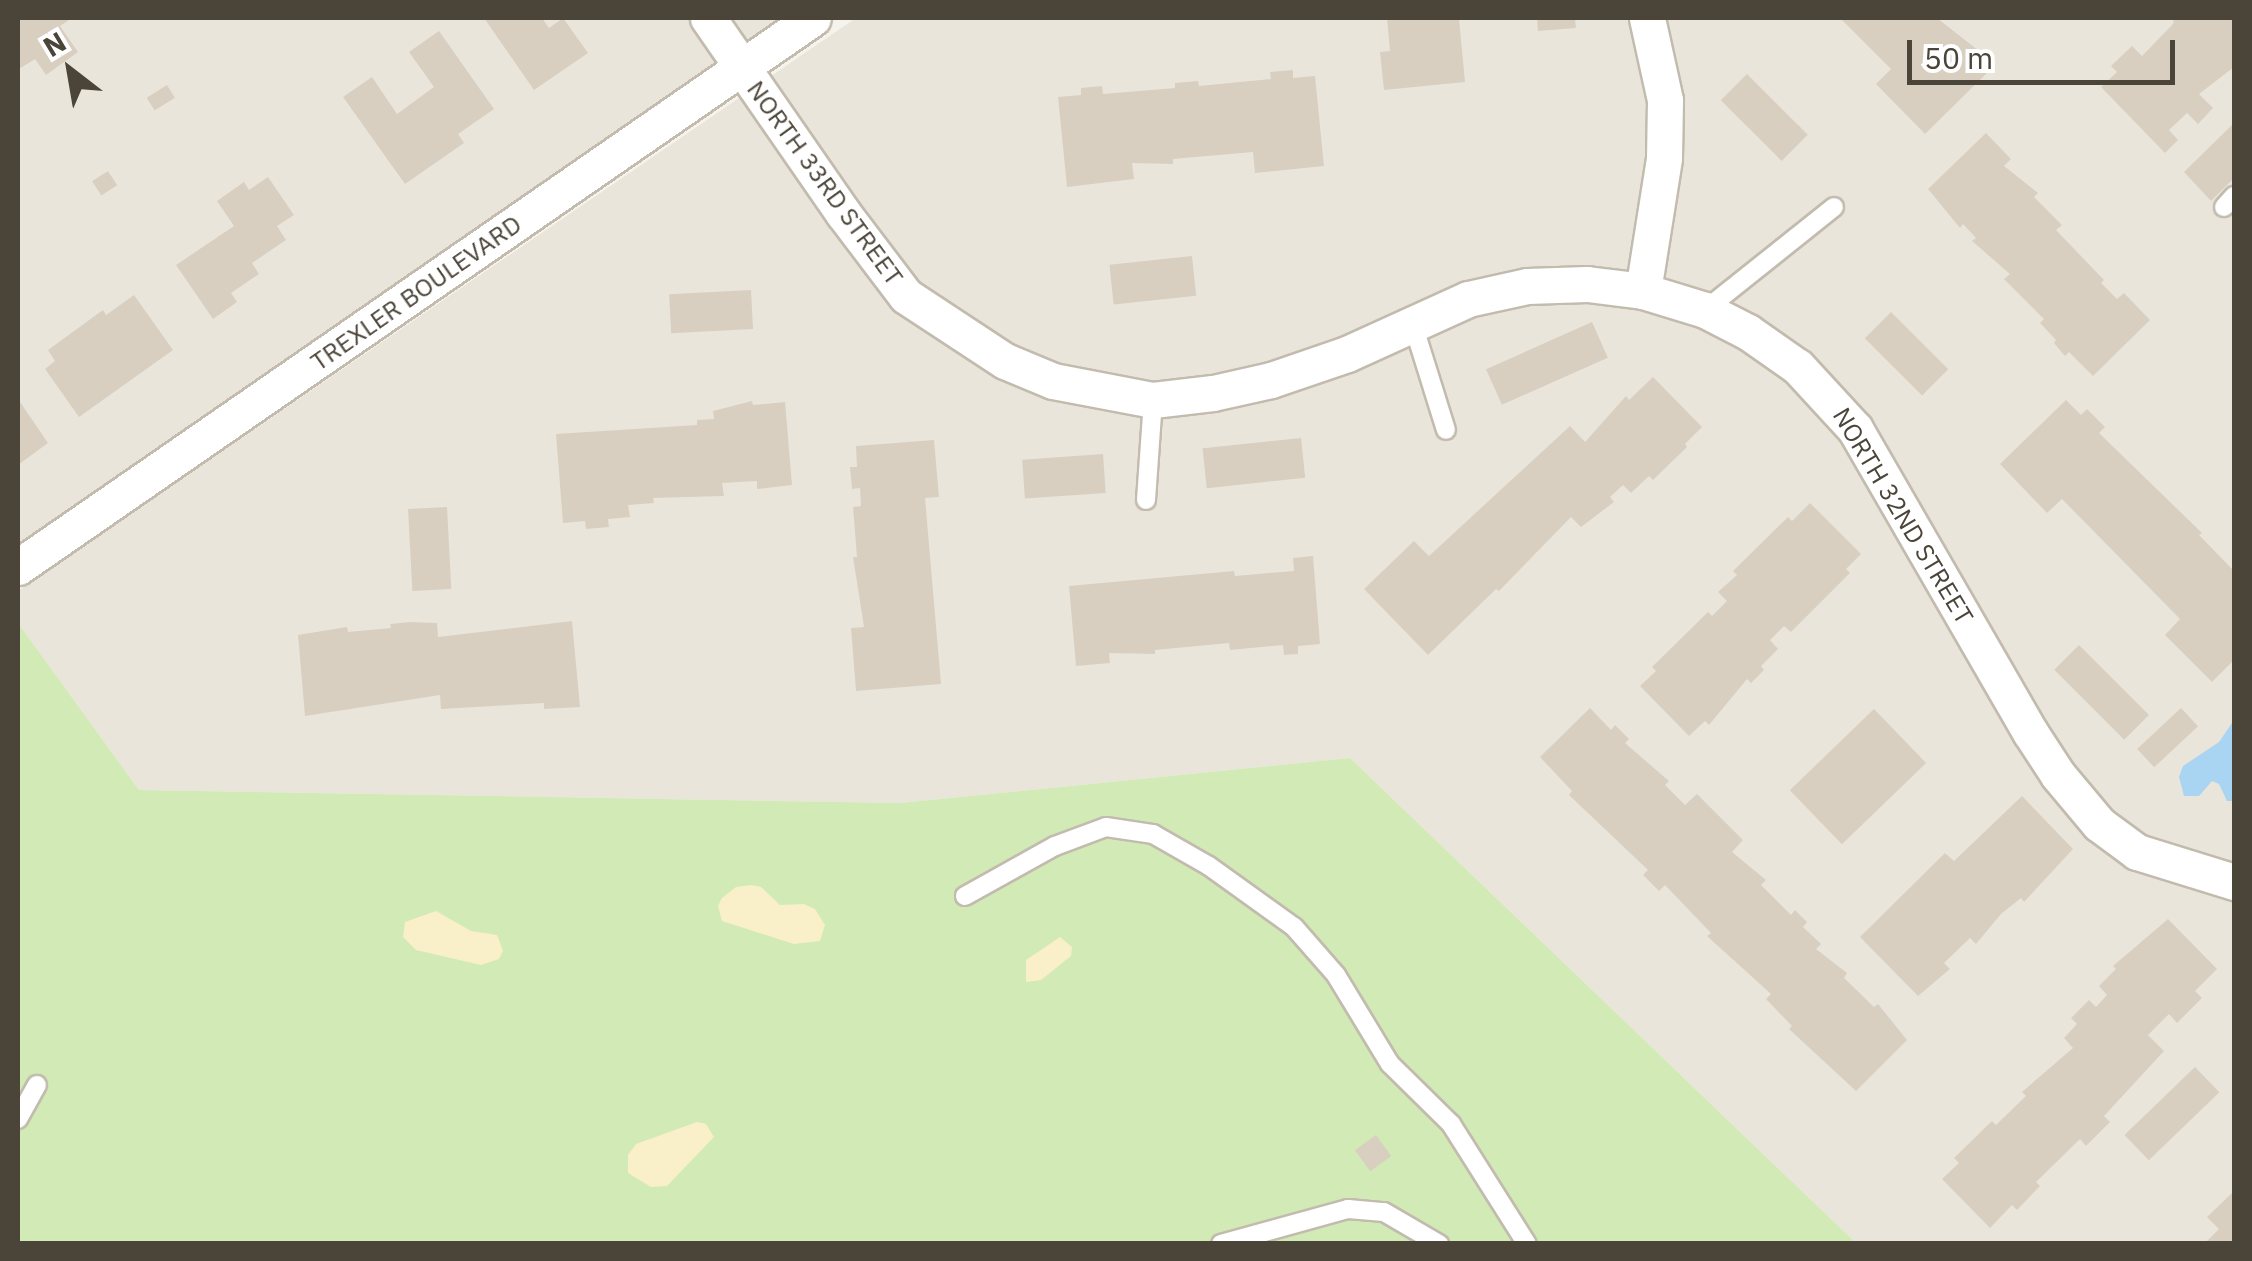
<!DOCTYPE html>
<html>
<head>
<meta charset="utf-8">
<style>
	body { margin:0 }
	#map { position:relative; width:2252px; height:1261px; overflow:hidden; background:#f6f3ec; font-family:"IBM Plex Sans",sans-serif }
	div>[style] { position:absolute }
	.residential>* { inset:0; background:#eae5da }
	.green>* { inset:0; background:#d2eab5 }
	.sand>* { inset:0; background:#f9efc9 }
	.water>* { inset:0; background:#a9d4f2 }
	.building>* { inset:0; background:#d8cfc1; transform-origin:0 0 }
	.roads { filter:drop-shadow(2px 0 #c2bbae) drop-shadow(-2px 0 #c2bbae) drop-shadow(0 2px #c2bbae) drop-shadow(0 -2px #c2bbae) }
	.service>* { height:18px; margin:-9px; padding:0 9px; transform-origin:9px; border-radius:9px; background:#fff }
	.minor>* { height:35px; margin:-17.5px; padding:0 17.5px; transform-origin:17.5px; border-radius:17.5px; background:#fff }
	span { translate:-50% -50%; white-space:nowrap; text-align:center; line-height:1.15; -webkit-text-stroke:9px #fff; paint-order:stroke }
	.street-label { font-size:25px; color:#4b4439 }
	.frame { position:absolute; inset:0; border:20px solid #4b4439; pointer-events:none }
	.north { position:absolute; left:20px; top:20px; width:100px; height:100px; -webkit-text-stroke:8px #fff; paint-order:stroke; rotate:329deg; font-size:28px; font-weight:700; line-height:40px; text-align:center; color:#4b4439 }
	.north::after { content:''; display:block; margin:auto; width:35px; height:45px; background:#4b4439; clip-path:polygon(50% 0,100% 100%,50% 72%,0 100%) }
	.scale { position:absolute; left:1907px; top:40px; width:268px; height:45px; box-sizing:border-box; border:5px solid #4b4439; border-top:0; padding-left:12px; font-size:30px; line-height:35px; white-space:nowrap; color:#4b4439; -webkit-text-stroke:8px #fff; paint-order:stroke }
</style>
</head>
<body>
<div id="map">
	<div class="residential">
		<i style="clip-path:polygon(18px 18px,790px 18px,18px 558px)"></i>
		<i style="clip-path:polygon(856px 18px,2234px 18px,2234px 1243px,1856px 1243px,1350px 758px,900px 803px,139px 790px,18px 623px,18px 591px)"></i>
	</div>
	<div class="green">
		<i style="clip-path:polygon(18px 623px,139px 790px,900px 803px,1350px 758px,1856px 1243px,18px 1243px)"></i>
	</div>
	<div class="sand">
		<i style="clip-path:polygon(751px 885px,761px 887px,780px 905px,804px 904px,815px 909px,825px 925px,820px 941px,794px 944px,722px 921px,718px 906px,722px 898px,736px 887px)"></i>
		<i style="clip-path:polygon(436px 911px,471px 931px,497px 935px,503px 951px,499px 959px,481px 965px,416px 950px,403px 937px,405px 922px)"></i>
		<i style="clip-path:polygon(1060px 937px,1072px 947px,1071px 956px,1041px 980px,1026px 982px,1026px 960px)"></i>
		<i style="clip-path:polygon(697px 1122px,706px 1124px,714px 1137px,667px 1186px,651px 1187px,628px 1173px,628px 1155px,636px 1144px)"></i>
	</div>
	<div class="water">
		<i style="clip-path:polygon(2234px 720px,2234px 801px,2227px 801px,2219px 784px,2212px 781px,2199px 796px,2184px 796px,2179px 777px,2183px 766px,2219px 742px)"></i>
	</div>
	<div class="building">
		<i style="clip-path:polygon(18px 18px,72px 18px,60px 26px,78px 52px,46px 75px,35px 59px,19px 69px)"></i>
		<i style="clip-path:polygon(484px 18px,542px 18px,549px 28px,563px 18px,588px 53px,534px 90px)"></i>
		<i style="clip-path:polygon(1387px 18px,1459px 18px,1465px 82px,1384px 90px,1380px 52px,1390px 51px)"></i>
		<i style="clip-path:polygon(1537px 18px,1575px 18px,1576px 28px,1538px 31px)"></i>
		<i style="clip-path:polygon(1840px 18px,1937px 18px,1979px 51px,1975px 55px,1990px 70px,1925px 134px,1876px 84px,1891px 69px)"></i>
		<i style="clip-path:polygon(2174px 18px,2234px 18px,2234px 67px,2199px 94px,2213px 108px,2198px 124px,2187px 113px,2169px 130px,2178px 140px,2165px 153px,2101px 87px,2117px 72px,2111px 66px,2132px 46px,2142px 56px,2173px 24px)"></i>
		<i style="clip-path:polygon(439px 31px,494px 109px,458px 134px,464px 143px,405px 184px,343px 97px,372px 77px,397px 114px,434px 87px,409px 52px)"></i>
		<i style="clip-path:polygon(1293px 70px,1293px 78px,1315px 76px,1324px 166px,1255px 173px,1253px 152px,1173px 159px,1173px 164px,1132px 163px,1134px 179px,1067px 187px,1058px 97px,1081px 95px,1081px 88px,1102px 86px,1103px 94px,1175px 88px,1175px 83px,1198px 81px,1199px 86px,1271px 79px,1270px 72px)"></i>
		<i style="left:1747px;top:74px;width:86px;height:37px;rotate:45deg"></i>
		<i style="left:167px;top:85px;width:15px;height:24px;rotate:58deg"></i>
		<i style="clip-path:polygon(2234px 123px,2234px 178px,2211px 201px,2184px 172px)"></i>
		<i style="clip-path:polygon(1986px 133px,2011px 159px,2004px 166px,2038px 193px,2034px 197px,2062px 225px,2056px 230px,2104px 280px,2101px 283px,2117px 299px,2124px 293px,2150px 320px,2093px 376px,2069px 352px,2065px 356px,2054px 343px,2056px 340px,2040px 323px,2044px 319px,2004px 279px,2010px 274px,1972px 241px,1976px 238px,1963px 224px,1960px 228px,1928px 189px)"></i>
		<i style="left:108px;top:171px;width:17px;height:19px;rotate:57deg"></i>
		<i style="clip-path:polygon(268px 177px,294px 215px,277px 226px,286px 240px,252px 263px,259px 274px,231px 293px,237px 302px,213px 319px,176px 265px,234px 226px,217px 201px,244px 182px,249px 190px)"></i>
		<i style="left:1192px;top:256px;width:40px;height:83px;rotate:84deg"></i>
		<i style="left:751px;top:290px;width:39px;height:82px;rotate:87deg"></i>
		<i style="clip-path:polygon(134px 295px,173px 350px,79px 417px,45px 369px,55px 361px,48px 350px,103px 310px,106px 315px)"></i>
		<i style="left:1891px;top:312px;width:81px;height:37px;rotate:45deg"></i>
		<i style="left:1592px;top:322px;width:39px;height:116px;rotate:66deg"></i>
		<i style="clip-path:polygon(1653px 377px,1702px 427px,1685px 444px,1687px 447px,1653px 480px,1649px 476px,1631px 493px,1623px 485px,1610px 497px,1614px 502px,1581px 527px,1571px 517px,1499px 591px,1496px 589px,1428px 655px,1364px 589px,1414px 541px,1429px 556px,1570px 426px,1585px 442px,1626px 396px,1629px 400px)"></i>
		<i style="clip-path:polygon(18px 399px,48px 443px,18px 465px)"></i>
		<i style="clip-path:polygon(2066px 400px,2081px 415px,2087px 409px,2105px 427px,2099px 433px,2202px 533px,2199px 535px,2234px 571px,2234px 660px,2212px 682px,2165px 635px,2180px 619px,2062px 499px,2047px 513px,2000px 464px)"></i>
		<i style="clip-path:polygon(752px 401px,753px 405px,785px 402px,792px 485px,757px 489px,757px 481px,722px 483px,724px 496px,653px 498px,654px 503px,628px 505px,630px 517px,608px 519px,609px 527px,586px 529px,585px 521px,563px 523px,556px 434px,697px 425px,697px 420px,714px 419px,713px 411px)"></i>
		<i style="left:1301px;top:438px;width:40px;height:99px;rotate:84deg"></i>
		<i style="clip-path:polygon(934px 440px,939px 497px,925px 498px,941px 684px,856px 691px,851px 628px,864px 627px,853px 557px,857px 557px,853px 507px,861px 506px,860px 488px,852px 489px,850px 467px,857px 467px,856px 446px)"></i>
		<i style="left:1103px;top:454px;width:39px;height:81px;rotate:86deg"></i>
		<i style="clip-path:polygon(1810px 503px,1861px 554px,1846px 569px,1850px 573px,1791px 632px,1784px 626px,1770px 640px,1778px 649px,1761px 666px,1764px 670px,1751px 683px,1747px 679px,1709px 725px,1705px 721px,1689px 736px,1640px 686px,1656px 671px,1652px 667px,1708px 612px,1712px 616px,1727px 601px,1718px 592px,1737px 575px,1733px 571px,1788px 517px,1792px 521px)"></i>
		<i style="left:447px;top:507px;width:82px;height:39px;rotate:87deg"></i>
		<i style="clip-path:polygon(1313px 556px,1320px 644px,1298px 646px,1298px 654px,1284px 655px,1283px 645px,1230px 650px,1229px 643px,1155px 650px,1155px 654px,1109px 653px,1110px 663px,1076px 666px,1069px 586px,1234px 571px,1235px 576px,1294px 571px,1293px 558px)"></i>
		<i style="clip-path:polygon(572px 621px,580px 707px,544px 709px,544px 703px,441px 709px,440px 695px,305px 716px,298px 635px,347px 627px,348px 632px,391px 628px,390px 624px,410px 622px,437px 623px,438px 637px)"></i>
		<i style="left:2079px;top:645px;width:99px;height:35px;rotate:45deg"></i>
		<i style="clip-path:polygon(1590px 708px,1611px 730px,1615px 725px,1629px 739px,1625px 743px,1669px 781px,1665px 785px,1685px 805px,1697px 794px,1743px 840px,1732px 852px,1766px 880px,1761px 885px,1791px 915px,1795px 910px,1807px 922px,1803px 927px,1821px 944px,1816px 949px,1847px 973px,1844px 978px,1874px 1007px,1878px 1004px,1907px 1040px,1856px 1091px,1789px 1029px,1792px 1026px,1766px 999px,1771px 994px,1707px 936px,1711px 933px,1665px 885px,1659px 891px,1643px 875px,1648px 870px,1569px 795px,1572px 791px,1540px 757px)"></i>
		<i style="left:2181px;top:708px;width:25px;height:60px;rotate:47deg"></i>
		<i style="left:1874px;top:709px;width:75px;height:117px;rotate:46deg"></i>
		<i style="clip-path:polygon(2022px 796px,2073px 849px,2024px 902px,2021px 898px,2001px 914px,1976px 944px,1970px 938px,1944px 963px,1950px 969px,1918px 996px,1860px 937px,1945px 853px,1954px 861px)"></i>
		<i style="clip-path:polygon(2168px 919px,2217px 969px,2195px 991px,2202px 998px,2177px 1023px,2169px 1014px,2148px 1035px,2164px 1051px,2104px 1116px,2110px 1122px,2086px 1146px,2080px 1139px,2036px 1182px,2040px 1186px,2017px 1210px,2012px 1205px,1990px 1228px,1942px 1179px,1959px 1163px,1954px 1158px,1992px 1121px,1996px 1125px,2026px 1096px,2022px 1092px,2073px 1048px,2064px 1038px,2077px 1024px,2071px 1018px,2089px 1000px,2096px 1007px,2107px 995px,2099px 986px,2116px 969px,2113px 966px)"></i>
		<i style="left:2195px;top:1067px;width:35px;height:98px;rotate:46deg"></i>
		<i style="left:1376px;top:1135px;width:26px;height:26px;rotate:54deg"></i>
		<i style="clip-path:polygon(2234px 1191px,2234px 1244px,2204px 1244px,2219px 1229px,2207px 1217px)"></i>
	</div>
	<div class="roads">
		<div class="service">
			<i style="left:2224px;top:207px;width:15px;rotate:-48deg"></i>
			<i style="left:1705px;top:310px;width:165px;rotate:-38.6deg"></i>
			<i style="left:1412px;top:321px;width:114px;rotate:72.7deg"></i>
			<i style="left:1146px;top:500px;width:100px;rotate:-86deg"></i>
			<i style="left:965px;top:896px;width:103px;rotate:-29.1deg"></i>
			<i style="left:1055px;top:846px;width:54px;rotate:-20.4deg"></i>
			<i style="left:1106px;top:827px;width:48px;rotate:8.5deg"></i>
			<i style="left:1153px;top:834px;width:64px;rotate:29.7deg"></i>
			<i style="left:1209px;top:866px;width:105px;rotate:35.7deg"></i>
			<i style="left:1294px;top:927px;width:64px;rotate:48.8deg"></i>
			<i style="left:1336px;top:975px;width:104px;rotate:58.8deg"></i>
			<i style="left:1390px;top:1064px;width:86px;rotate:44.5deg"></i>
			<i style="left:1451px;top:1124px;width:142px;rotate:57.7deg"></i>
			<i style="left:18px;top:1119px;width:39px;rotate:-61deg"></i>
			<i style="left:1221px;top:1244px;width:132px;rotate:-15.4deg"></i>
			<i style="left:1348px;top:1209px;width:36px;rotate:5deg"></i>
			<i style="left:1384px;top:1212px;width:64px;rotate:30.2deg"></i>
		</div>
		<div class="minor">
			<i style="left:708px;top:18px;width:237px;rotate:55.3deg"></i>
			<i style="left:843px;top:213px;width:104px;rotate:52.8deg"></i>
			<i style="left:906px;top:296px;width:118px;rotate:33.3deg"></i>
			<i style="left:1005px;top:361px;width:52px;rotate:22.6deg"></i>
			<i style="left:1053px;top:381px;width:102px;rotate:10.8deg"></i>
			<i style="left:1153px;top:400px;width:60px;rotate:-6.7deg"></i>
			<i style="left:1213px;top:393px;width:59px;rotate:-12.6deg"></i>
			<i style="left:1271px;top:380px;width:80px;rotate:-18.9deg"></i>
			<i style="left:1347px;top:354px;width:133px;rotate:-24.4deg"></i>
			<i style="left:1468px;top:299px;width:60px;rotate:-12.4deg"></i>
			<i style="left:1527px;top:286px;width:60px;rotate:-1.9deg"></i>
			<i style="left:1587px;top:284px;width:56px;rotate:7.1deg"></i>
			<i style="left:1643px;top:291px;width:65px;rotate:17deg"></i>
			<i style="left:1705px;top:310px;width:48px;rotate:27.1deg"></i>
			<i style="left:1748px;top:332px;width:61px;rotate:35deg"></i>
			<i style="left:1798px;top:367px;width:84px;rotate:47.4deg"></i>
			<i style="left:1855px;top:429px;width:350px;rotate:60deg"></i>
			<i style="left:2030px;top:732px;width:51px;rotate:56.9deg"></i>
			<i style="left:2058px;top:775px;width:64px;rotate:50.1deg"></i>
			<i style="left:2099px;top:824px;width:47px;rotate:36.4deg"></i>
			<i style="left:2137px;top:852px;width:102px;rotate:17.2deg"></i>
			<i style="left:1643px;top:291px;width:135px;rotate:-81deg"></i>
			<i style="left:1664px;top:158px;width:58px;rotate:-89deg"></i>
			<i style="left:1665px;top:100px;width:84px;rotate:-102.4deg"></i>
			<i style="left:18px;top:567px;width:966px;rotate:-34.63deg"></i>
		</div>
	</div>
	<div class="street-label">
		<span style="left:825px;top:183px;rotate:54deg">NORTH 33RD STREET</span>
		<span style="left:416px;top:293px;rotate:-35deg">TREXLER BOULEVARD</span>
		<span style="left:1903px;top:516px;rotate:59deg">NORTH 32ND STREET</span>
	</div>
	<div class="frame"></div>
	<div class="north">N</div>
	<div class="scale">50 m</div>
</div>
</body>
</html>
